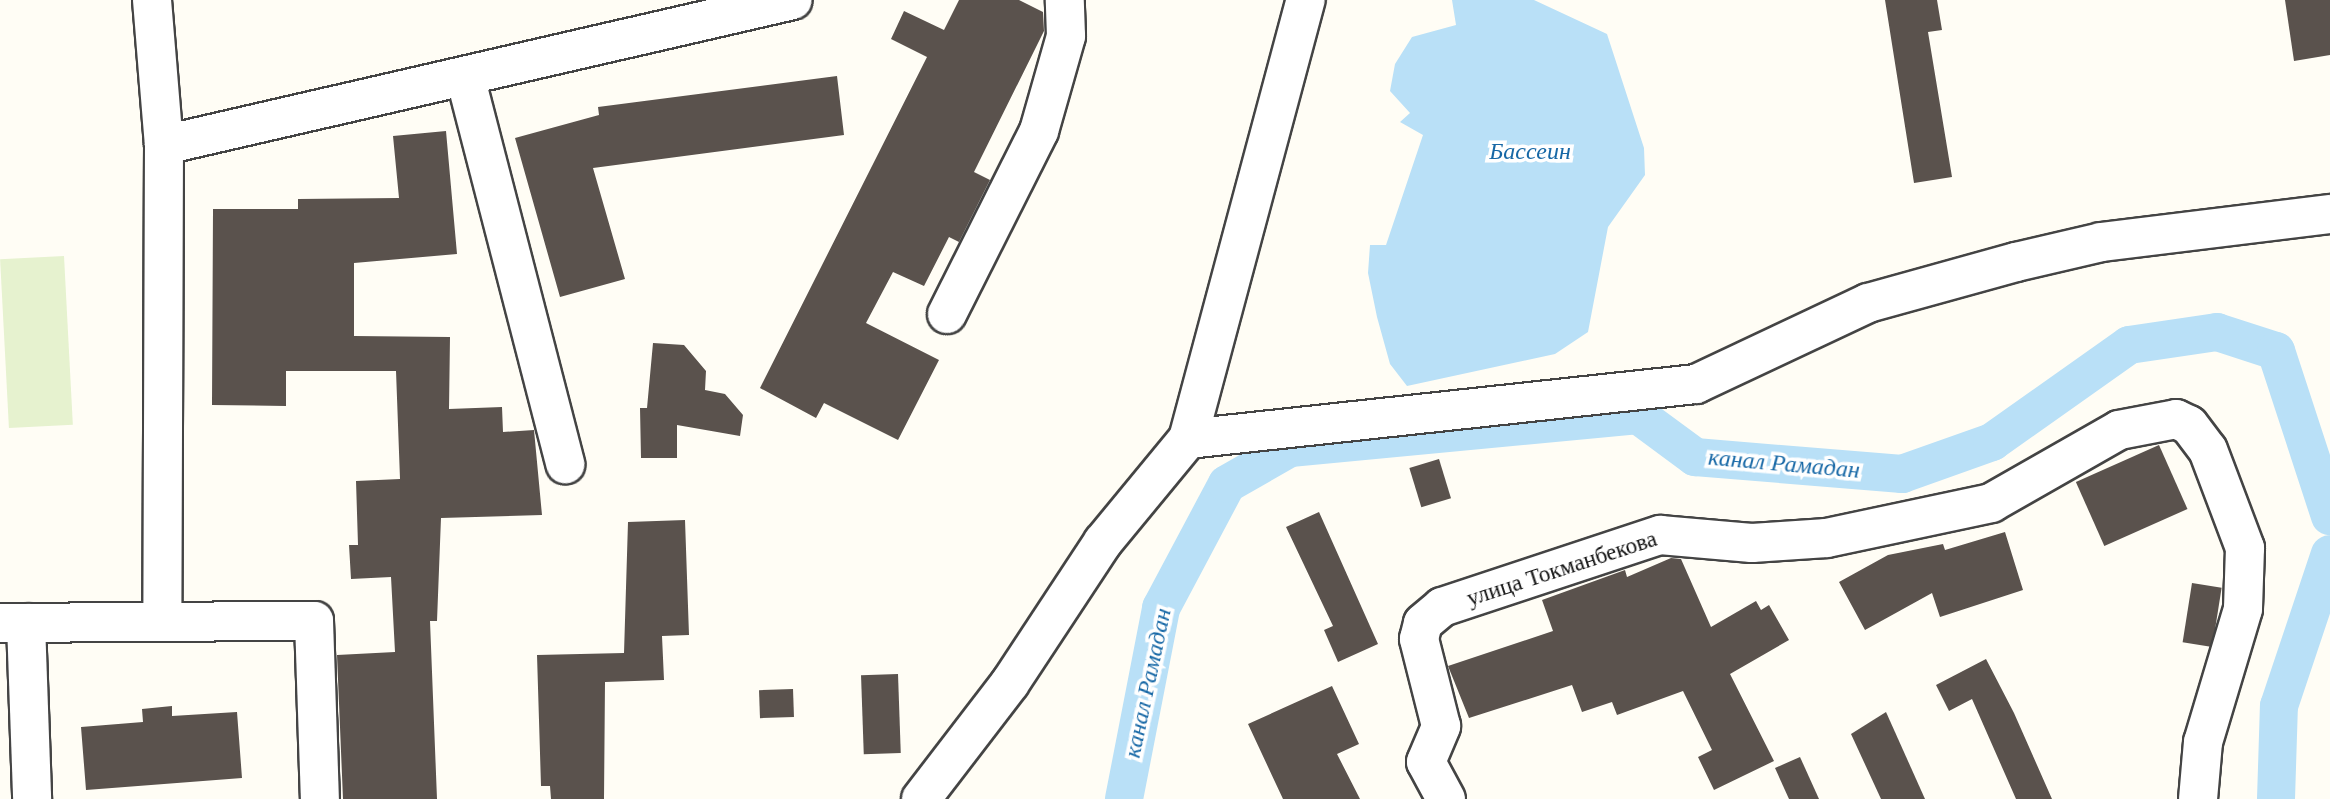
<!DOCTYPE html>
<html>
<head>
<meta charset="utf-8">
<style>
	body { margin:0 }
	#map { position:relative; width:2330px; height:799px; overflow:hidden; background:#fffdf5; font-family:"Times New Roman",serif }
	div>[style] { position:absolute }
	.pitch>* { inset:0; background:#e6f2cf; transform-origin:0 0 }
	.water>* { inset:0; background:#b9e0f7 }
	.canal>* { height:38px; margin:-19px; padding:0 19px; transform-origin:19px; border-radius:19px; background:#b9e0f7 }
	.building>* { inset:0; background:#5a524d; transform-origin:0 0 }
	.roads { filter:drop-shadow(2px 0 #444) drop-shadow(-2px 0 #444) drop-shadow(0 2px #444) drop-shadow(0 -2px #444) }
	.minor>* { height:38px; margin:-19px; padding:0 19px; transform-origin:19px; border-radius:19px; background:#fff }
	span { translate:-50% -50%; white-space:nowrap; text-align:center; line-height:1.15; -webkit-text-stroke:7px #fff; paint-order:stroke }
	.street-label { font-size:23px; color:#111 }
	.water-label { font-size:24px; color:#1768a6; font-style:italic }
</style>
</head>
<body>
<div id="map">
	<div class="pitch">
		<i style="left:64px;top:256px;width:169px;height:64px;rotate:87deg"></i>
	</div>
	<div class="water">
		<i style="clip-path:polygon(1452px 0,1534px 0,1607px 34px,1644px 148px,1645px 175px,1608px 227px,1588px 332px,1555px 354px,1407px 386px,1390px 364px,1377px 317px,1368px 273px,1370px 245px,1386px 245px,1423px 135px,1400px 122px,1410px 113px,1390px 91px,1395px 64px,1412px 37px,1456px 25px)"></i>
	</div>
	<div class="canal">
		<i style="left:1124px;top:799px;width:195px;rotate:-79deg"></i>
		<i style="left:1161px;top:608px;width:140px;rotate:-62deg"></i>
		<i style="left:1227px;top:484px;width:73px;rotate:-29.7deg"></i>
		<i style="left:1290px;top:448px;width:350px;rotate:-5.4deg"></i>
		<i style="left:1638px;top:415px;width:71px;rotate:36.4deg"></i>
		<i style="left:1695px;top:457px;width:208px;rotate:4.7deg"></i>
		<i style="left:1902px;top:474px;width:96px;rotate:-19.6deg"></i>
		<i style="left:1992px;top:442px;width:168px;rotate:-35.3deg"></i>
		<i style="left:2129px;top:345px;width:89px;rotate:-8.4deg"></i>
		<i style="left:2217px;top:332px;width:62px;rotate:17.9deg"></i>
		<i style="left:2276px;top:351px;width:174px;rotate:71.9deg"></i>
		<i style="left:2276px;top:799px;width:93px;rotate:-88.2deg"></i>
		<i style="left:2279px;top:706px;width:160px;rotate:-71.5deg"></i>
	</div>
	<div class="building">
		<i style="clip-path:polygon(959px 0,1019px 0,1043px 12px,1044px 31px,974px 172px,990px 180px,959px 242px,949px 237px,924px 286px,893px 272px,866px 323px,939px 360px,898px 440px,824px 403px,816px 418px,760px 388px,927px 57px,891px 39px,904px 11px,944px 30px)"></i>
		<i style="clip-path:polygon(1885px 0,1937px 0,1942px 30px,1928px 32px,1952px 177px,1914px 183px)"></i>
		<i style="clip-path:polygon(2285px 0,2330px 0,2330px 55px,2294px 61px)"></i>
		<i style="clip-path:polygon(837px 76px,844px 135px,593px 168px,625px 279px,560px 297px,515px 138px,599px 115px,598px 107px)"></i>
		<i style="clip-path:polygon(446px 131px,457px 254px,354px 263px,354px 336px,450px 337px,449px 409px,502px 407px,503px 432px,534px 430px,542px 515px,441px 518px,437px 621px,430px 621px,437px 799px,343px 799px,337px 655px,395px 652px,391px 577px,351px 579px,349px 545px,358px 545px,356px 481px,400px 479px,396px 371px,286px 371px,286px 406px,212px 405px,213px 209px,298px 209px,298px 199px,399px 198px,393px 136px)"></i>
		<i style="clip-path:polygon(653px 343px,684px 345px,706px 371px,705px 390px,725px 394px,743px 415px,740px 436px,677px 425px,677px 458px,641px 458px,640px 408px,647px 408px)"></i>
		<i style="left:2159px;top:445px;width:70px;height:91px;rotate:66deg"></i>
		<i style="left:1439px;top:459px;width:41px;height:31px;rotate:73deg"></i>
		<i style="clip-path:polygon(1319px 512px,1378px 644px,1338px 662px,1324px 630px,1333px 626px,1286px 527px)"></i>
		<i style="clip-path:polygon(685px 520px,689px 635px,662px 636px,664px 680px,605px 682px,604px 799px,551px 799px,550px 786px,541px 786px,537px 655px,624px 653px,628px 522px)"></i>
		<i style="clip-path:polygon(2005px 532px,2023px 590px,1940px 617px,1932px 593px,1865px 630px,1839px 582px,1888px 555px,1943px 544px,1945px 550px)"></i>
		<i style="clip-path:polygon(1671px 558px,1681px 559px,1711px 627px,1756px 601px,1761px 610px,1769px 605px,1789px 640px,1730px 674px,1774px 761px,1714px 790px,1698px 757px,1712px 750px,1683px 691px,1617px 715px,1612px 702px,1582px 712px,1572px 685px,1469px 718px,1448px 666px,1553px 631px,1542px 600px,1625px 570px,1627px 577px)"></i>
		<i style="left:2192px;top:583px;width:30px;height:60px;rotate:9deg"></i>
		<i style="clip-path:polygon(1986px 659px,2014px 713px,2052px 799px,2016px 799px,1972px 699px,1949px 711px,1936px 685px)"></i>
		<i style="left:898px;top:674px;width:79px;height:37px;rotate:88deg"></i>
		<i style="clip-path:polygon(1332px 686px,1359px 744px,1337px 754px,1360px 799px,1283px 799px,1248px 724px)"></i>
		<i style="left:793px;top:689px;width:28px;height:34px;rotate:88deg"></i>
		<i style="clip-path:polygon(172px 706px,172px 716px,237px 712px,242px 778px,86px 790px,81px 727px,143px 722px,142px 709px)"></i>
		<i style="clip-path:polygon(1886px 712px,1925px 799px,1881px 799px,1851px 734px)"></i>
		<i style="clip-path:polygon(1800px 757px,1819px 799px,1789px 799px,1775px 768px)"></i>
	</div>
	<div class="roads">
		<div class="minor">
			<i style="left:152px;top:0;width:145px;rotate:85.3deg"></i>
			<i style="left:164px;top:145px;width:477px;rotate:90.2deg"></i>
			<i style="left:466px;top:80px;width:397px;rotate:75.5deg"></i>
			<i style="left:164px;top:145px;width:645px;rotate:-12.98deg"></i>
			<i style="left:947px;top:314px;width:205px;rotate:-63.3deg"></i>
			<i style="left:1039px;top:131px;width:99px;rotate:-74.1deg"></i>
			<i style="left:1066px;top:36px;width:36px;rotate:-92deg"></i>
			<i style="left:1188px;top:439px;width:511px;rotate:-6.18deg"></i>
			<i style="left:1696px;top:384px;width:190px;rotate:-25.2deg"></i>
			<i style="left:1868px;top:303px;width:154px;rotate:-15.5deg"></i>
			<i style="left:2016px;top:262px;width:87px;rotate:-13.2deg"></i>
			<i style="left:2101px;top:242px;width:231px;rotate:-7deg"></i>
			<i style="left:0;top:623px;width:314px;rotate:-0.4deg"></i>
			<i style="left:314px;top:621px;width:178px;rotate:88.1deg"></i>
			<i style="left:26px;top:623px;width:176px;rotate:88deg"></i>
			<i style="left:921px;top:799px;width:146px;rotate:-52.5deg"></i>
			<i style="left:1010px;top:683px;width:169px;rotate:-56.6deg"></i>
			<i style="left:1103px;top:542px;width:134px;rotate:-50.5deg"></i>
			<i style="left:1188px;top:439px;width:455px;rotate:-75deg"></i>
			<i style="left:1446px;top:799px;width:42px;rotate:-118.4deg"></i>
			<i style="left:1426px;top:762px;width:39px;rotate:-67deg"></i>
			<i style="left:1441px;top:726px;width:90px;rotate:-104.2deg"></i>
			<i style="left:1419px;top:639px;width:16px;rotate:-76deg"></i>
			<i style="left:1423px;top:623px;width:25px;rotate:-40deg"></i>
			<i style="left:1442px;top:607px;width:230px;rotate:-18.3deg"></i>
			<i style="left:1660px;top:535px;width:92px;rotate:5deg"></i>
			<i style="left:1752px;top:543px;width:75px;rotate:-3.8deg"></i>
			<i style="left:1827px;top:538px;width:168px;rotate:-12deg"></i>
			<i style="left:1991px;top:503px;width:147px;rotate:-29.7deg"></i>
			<i style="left:2119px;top:430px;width:58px;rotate:-10.9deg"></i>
			<i style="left:2176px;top:419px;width:14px;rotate:25deg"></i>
			<i style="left:2189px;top:425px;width:31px;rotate:53deg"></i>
			<i style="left:2208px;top:450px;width:105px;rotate:69.3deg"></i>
			<i style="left:2245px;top:548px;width:61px;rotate:91.9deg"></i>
			<i style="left:2243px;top:609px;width:139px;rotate:106.7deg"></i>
			<i style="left:2203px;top:742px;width:57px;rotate:95deg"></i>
		</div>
	</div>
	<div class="street-label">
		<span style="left:1562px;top:569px;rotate:-18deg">улица Токманбекова</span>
	</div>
	<div class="water-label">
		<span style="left:1530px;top:152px">Бассеин</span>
		<span style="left:1784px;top:464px;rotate:5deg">канал Рамадан</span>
		<span style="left:1148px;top:683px;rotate:-78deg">канал Рамадан</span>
	</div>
</div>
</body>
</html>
